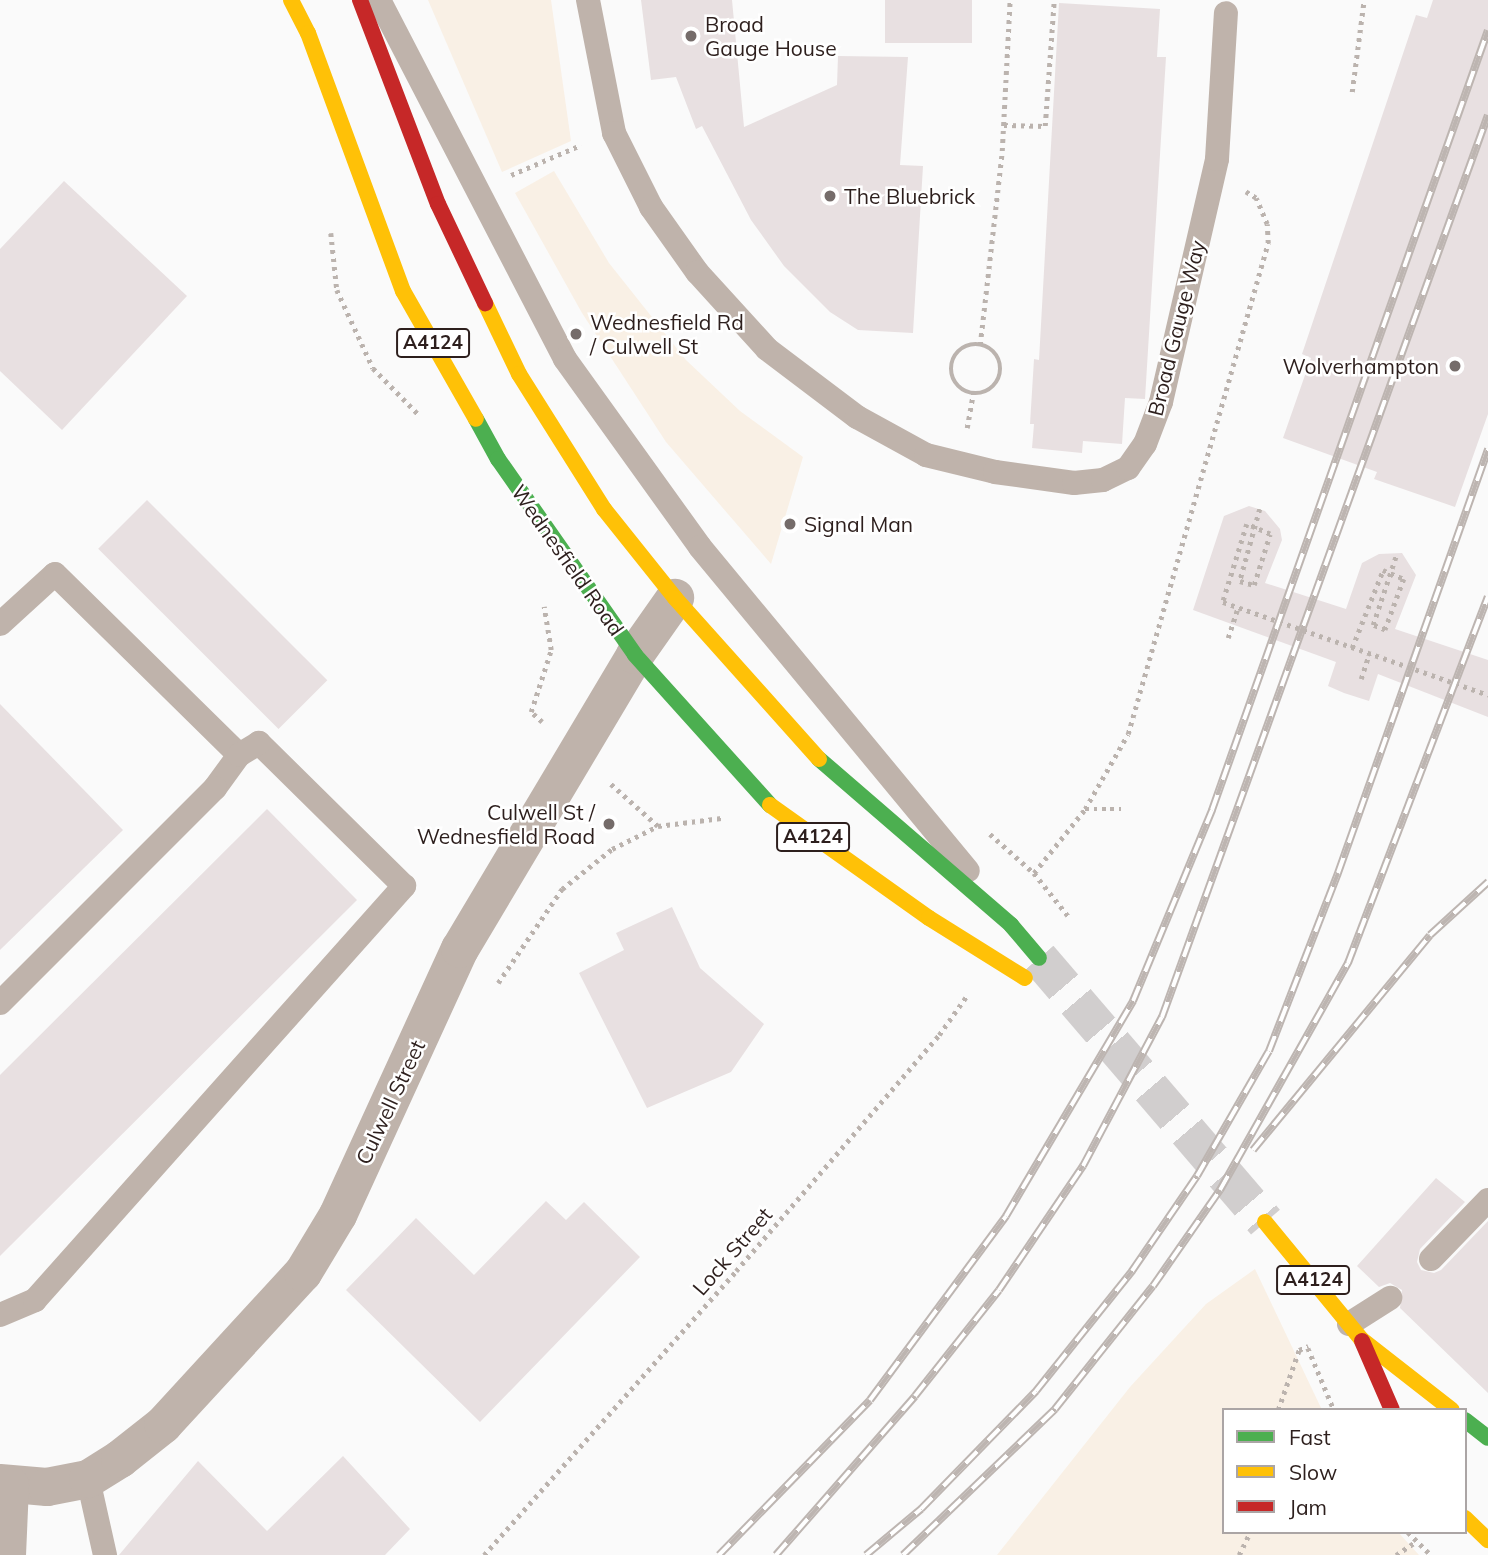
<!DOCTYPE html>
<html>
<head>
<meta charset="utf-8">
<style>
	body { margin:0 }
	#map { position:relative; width:1488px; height:1555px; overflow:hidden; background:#fafafa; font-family:Mulish,sans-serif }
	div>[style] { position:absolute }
	.green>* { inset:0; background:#f9f0e5 }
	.building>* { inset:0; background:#e8e0e1; transform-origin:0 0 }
	.primary-tunnel>* { height:38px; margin-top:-19px; transform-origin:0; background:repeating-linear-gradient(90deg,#d1cece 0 38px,transparent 0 57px) }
	.path>* { height:4.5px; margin-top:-2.25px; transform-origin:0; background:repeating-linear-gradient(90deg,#bbb3ae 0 3.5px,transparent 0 8.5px) }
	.path>.ring { margin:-2.25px; padding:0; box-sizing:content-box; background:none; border:4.5px solid #bbb3ae; border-radius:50% }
	.lane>* { height:24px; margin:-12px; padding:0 12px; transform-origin:12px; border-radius:12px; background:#bfb3ab }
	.street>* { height:38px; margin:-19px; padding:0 19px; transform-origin:19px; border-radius:19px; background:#bfb3ab }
	.fast>* { height:16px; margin:-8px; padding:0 8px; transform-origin:8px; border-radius:8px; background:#4caf50 }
	.slow>* { height:16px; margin:-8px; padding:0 8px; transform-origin:8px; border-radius:8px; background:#ffc107 }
	.jam>* { height:16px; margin:-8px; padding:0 8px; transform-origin:8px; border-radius:8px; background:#c62828 }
	.rail>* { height:8px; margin-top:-4px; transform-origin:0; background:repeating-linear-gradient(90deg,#fff 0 16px,#bdb5b1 0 32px); box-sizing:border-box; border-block:2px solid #bdb5b1 }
	.dots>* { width:19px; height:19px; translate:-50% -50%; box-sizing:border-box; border:4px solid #fff; border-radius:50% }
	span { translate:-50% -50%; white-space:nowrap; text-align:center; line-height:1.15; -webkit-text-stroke:5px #fff; paint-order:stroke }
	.shield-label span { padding:2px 5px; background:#fff; border:2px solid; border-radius:5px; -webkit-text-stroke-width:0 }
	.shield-label { font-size:19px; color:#2d1f1d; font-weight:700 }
	.poi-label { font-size:21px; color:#2d1f1d }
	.left { translate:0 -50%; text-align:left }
	.right { translate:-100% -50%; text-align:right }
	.street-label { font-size:21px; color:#2d1f1d }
	.legend { position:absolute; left:1222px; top:1408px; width:245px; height:126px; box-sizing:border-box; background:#fff; border:2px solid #aba5a5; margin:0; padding:9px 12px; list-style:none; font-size:21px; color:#2d1f1d }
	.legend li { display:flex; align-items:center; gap:14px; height:35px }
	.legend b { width:35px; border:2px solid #aba5a5 }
</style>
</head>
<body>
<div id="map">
	<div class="green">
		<i style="clip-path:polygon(428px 0,551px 0,571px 141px,502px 172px)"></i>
		<i style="clip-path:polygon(554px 171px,609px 263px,686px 360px,740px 411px,803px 457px,771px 564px,666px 442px,582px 313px,515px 193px)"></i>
		<i style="clip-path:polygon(1255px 1269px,1322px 1410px,1224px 1410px,1224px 1532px,1398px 1532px,1419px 1555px,997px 1555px,1130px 1387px,1206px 1304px)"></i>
	</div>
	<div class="building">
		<i style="clip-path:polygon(641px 0,732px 0,744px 127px,837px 85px,838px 56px,908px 57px,900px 165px,923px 166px,913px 333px,858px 330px,830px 312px,784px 266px,751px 220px,702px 126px,696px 129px,676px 77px,651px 80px)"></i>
		<i style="left:885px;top:0;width:87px;height:43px"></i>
		<i style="clip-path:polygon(1433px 0,1488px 0,1488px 414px,1455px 507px,1374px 479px,1377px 472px,1283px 438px,1311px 358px,1302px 354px,1416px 15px,1427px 18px)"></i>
		<i style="clip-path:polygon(1059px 3px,1160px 9px,1157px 57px,1166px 57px,1145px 399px,1125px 398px,1122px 444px,1083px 441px,1082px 453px,1032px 448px,1034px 424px,1030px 424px,1034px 359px,1039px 360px)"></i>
		<i style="clip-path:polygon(64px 181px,187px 296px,62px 430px,0 371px,0 249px)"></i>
		<i style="left:147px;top:500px;width:255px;height:69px;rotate:45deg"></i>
		<i style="clip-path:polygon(1249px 506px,1265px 511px,1280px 529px,1282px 540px,1265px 583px,1346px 609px,1362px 563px,1379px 554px,1402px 553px,1416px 575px,1395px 629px,1488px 660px,1488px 717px,1378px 674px,1369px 701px,1344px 693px,1328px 686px,1336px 662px,1193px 610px,1224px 516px)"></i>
		<i style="clip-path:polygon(0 704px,123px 830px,0 950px)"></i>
		<i style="clip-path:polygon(267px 809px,357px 900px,0 1256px,0 1075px)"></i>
		<i style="clip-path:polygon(672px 907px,700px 968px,764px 1024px,731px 1072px,647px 1108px,579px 973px,624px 950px,616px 933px)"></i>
		<i style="clip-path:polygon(1436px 1178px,1465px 1202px,1420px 1249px,1417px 1262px,1421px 1270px,1434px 1273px,1441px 1270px,1488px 1221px,1488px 1393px,1400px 1308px,1402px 1290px,1390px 1283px,1379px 1287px,1357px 1266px)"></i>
		<i style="clip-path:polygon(546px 1201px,566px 1220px,584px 1202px,640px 1257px,480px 1422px,346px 1290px,416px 1218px,474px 1275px)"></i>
		<i style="clip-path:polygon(343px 1456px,410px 1529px,385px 1555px,119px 1555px,198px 1461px,267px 1531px)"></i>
	</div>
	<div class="primary-tunnel">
		<i style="left:1039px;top:958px;width:348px;rotate:49.4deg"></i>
	</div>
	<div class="path">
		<i style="left:1352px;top:92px;width:93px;rotate:-82.6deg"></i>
		<i style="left:1004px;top:125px;width:41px;rotate:1.4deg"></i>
		<i style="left:1045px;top:126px;width:126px;rotate:-85.9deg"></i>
		<i style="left:511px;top:175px;width:76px;rotate:-23.2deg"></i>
		<i style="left:331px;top:233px;width:57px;rotate:84deg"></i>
		<i style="left:337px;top:290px;width:86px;rotate:65.2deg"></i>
		<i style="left:373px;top:368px;width:66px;rotate:45.6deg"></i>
		<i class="ring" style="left:951px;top:344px;width:45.5px;height:45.5px"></i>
		<i style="left:980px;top:345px;width:195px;rotate:-83.5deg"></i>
		<i style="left:1002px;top:151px;width:151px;rotate:-87deg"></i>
		<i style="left:967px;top:428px;width:35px;rotate:-80deg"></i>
		<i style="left:1260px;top:509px;width:75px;rotate:105.5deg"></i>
		<i style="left:1240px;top:581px;width:15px;rotate:16deg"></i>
		<i style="left:1254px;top:585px;width:53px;rotate:-72.6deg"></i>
		<i style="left:1270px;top:534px;width:25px;rotate:-157deg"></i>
		<i style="left:1247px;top:524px;width:82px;rotate:107.1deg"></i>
		<i style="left:1223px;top:602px;width:281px;rotate:19.3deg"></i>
		<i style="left:1228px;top:638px;width:32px;rotate:-72deg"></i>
		<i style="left:1352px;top:648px;width:84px;rotate:-68.3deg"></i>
		<i style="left:1383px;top:570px;width:23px;rotate:23deg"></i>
		<i style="left:1404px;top:579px;width:54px;rotate:110.4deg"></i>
		<i style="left:1385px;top:630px;width:13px;rotate:-157deg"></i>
		<i style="left:1373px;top:625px;width:76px;rotate:-71.6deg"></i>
		<i style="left:1361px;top:679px;width:26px;rotate:-72deg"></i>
		<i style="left:542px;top:722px;width:15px;rotate:-138deg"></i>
		<i style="left:531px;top:712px;width:65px;rotate:-72.1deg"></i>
		<i style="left:551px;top:650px;width:44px;rotate:-99.2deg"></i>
		<i style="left:611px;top:784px;width:63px;rotate:41.8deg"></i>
		<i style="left:1085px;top:809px;width:36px"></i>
		<i style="left:990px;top:834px;width:59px;rotate:41.6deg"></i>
		<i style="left:1034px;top:873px;width:56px;rotate:51.5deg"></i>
		<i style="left:1034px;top:873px;width:82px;rotate:-51.4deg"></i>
		<i style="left:1085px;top:809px;width:86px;rotate:-60.2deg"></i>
		<i style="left:1128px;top:734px;width:511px;rotate:-74.09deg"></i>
		<i style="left:1268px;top:243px;width:19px;rotate:-93deg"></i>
		<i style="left:1267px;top:224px;width:28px;rotate:-113deg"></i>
		<i style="left:1256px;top:198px;width:12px;rotate:-149deg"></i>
		<i style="left:498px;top:983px;width:114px;rotate:-55.8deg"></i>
		<i style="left:562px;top:889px;width:64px;rotate:-38.7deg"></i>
		<i style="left:612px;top:849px;width:51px;rotate:-26.6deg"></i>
		<i style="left:658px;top:826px;width:64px;rotate:-7.2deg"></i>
		<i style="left:1308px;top:1348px;width:67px;rotate:67.2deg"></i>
		<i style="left:1278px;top:1410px;width:64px;rotate:-70.7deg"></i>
		<i style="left:1299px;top:1350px;width:10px;rotate:-24deg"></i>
		<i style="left:1408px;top:1532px;width:33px;rotate:45deg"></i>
		<i style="left:484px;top:1555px;width:380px;rotate:-48.4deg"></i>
		<i style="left:736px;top:1271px;width:311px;rotate:-49.3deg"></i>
		<i style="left:939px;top:1035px;width:50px;rotate:-54.7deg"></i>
		<i style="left:1239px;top:1555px;width:25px;rotate:-64deg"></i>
		<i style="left:1396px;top:1555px;width:23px;rotate:-34deg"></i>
	</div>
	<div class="lane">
		<i style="left:379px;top:0;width:404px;rotate:62.6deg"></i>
		<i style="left:565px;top:359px;width:231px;rotate:54.3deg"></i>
		<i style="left:700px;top:547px;width:420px;rotate:50.4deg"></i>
		<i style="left:588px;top:0;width:136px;rotate:78.9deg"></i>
		<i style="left:614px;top:133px;width:83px;rotate:63.4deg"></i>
		<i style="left:651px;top:207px;width:80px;rotate:54.7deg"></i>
		<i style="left:697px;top:272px;width:104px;rotate:47.7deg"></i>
		<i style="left:767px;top:349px;width:113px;rotate:37.1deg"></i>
		<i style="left:857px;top:417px;width:79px;rotate:28.8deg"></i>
		<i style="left:926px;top:455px;width:71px;rotate:13.8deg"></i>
		<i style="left:995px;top:472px;width:80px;rotate:7.9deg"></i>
		<i style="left:1074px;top:483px;width:29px;rotate:-6deg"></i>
		<i style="left:1103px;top:480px;width:28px;rotate:-26deg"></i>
		<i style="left:1128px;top:468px;width:29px;rotate:-55deg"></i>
		<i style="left:1145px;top:444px;width:45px;rotate:-69.1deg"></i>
		<i style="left:1161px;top:402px;width:249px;rotate:-77deg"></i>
		<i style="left:1217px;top:159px;width:146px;rotate:-86.5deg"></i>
		<i style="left:0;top:624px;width:74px;rotate:-42.3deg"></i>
		<i style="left:55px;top:574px;width:258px;rotate:44.5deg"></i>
		<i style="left:239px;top:755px;width:41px;rotate:126deg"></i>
		<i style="left:215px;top:788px;width:304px;rotate:135deg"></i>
		<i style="left:1431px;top:1259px;width:82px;rotate:-46deg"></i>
		<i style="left:0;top:1315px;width:38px;rotate:-23deg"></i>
		<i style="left:35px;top:1300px;width:555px;rotate:-48.29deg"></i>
		<i style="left:404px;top:886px;width:204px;rotate:-135.4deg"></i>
		<i style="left:259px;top:743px;width:23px;rotate:149deg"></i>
		<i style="left:1349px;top:1324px;width:49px;rotate:-32.4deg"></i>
		<i style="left:88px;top:1479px;width:78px;rotate:77.4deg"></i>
	</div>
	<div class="street">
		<i style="left:0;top:1483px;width:47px;rotate:4.9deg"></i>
		<i style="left:47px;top:1487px;width:42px;rotate:-11deg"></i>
		<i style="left:88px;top:1479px;width:38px;rotate:-32deg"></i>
		<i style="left:120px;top:1459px;width:55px;rotate:-38.3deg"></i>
		<i style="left:163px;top:1425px;width:207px;rotate:-47.4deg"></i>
		<i style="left:303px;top:1273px;width:68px;rotate:-58.9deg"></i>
		<i style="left:338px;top:1215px;width:293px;rotate:-65.4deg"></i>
		<i style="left:460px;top:949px;width:342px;rotate:-59.2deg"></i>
		<i style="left:635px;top:655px;width:70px;rotate:-54.9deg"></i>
		<i style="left:7px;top:1555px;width:70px;rotate:-87.5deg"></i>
	</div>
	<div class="fast">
		<i style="left:476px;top:419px;width:46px;rotate:61.2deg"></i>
		<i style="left:498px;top:459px;width:239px;rotate:55deg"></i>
		<i style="left:635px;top:655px;width:202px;rotate:48deg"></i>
		<i style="left:819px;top:759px;width:254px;rotate:40.8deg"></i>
		<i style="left:1011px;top:925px;width:43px;rotate:49.7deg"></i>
		<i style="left:1465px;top:1420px;width:29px;rotate:38deg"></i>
	</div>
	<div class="slow">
		<i style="left:291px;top:0;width:37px;rotate:63deg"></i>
		<i style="left:308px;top:33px;width:275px;rotate:69.8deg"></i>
		<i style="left:403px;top:291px;width:147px;rotate:60.3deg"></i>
		<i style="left:485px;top:303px;width:79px;rotate:64.4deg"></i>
		<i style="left:519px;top:374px;width:160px;rotate:57.8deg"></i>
		<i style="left:604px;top:509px;width:114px;rotate:51.4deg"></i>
		<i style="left:675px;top:598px;width:216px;rotate:48.2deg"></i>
		<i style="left:770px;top:805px;width:195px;rotate:35.4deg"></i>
		<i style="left:929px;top:918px;width:113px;rotate:32deg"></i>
		<i style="left:1265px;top:1222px;width:151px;rotate:50.6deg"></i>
		<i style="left:1361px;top:1339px;width:115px;rotate:38deg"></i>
		<i style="left:1465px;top:1518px;width:32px;rotate:44deg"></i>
	</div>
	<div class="jam">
		<i style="left:360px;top:0;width:218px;rotate:69.1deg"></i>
		<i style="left:438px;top:204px;width:110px;rotate:64.6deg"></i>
		<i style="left:1362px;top:1341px;width:75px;rotate:66.5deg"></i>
	</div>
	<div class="rail">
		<i style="left:1253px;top:1150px;width:278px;rotate:-50.5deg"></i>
		<i style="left:1430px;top:935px;width:79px;rotate:-42.4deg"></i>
		<i style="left:719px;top:1555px;width:216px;rotate:-45.7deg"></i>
		<i style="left:870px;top:1400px;width:229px;rotate:-53.5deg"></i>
		<i style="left:1006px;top:1216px;width:250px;rotate:-59.4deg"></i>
		<i style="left:1133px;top:1001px;width:207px;rotate:-67.5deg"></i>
		<i style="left:1212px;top:810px;width:827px;rotate:-70.51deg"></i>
		<i style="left:776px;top:1555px;width:211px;rotate:-48.8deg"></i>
		<i style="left:915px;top:1396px;width:135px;rotate:-51.6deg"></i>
		<i style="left:999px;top:1290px;width:150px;rotate:-55.9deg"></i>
		<i style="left:1083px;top:1166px;width:169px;rotate:-62.1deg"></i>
		<i style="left:1162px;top:1017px;width:959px;rotate:-70.13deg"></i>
		<i style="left:866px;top:1555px;width:72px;rotate:-39.9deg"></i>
		<i style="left:921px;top:1509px;width:165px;rotate:-45.7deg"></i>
		<i style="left:1036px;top:1391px;width:154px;rotate:-51.3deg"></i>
		<i style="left:1132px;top:1271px;width:115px;rotate:-55.6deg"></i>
		<i style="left:1197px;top:1176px;width:144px;rotate:-60.1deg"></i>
		<i style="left:1269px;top:1051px;width:191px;rotate:-68.8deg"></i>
		<i style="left:1338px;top:873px;width:450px;rotate:-70.5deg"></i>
		<i style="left:903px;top:1555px;width:211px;rotate:-43.8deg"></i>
		<i style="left:1055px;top:1409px;width:157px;rotate:-51.5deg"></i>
		<i style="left:1153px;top:1286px;width:117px;rotate:-55.1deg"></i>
		<i style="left:1220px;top:1190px;width:261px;rotate:-60.6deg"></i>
		<i style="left:1348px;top:963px;width:392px;rotate:-69.1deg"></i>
	</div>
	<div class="dots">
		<i style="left:691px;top:36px;background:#756c6a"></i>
		<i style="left:830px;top:196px;background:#756c6a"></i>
		<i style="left:576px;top:334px;background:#756c6a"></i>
		<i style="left:1455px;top:366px;background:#756c6a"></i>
		<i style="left:790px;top:524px;background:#756c6a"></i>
		<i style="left:609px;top:824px;background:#756c6a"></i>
	</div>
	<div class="shield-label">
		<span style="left:433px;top:343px">A4124</span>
		<span style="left:813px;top:837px">A4124</span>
		<span style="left:1313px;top:1280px">A4124</span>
	</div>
	<div class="poi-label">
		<span class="left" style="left:705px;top:36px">Broad<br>Gauge House</span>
		<span class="left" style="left:844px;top:196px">The Bluebrick</span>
		<span class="left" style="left:590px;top:334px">Wednesfield Rd<br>/ Culwell St</span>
		<span class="right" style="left:1439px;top:366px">Wolverhampton</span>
		<span class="left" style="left:804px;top:524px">Signal Man</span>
		<span class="right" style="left:595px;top:824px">Culwell St /<br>Wednesfield Road</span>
	</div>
	<div class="street-label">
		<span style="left:1176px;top:328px;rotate:-76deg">Broad Gauge Way</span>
		<span style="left:568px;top:560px;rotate:55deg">Wednesfield Road</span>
		<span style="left:390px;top:1102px;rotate:-65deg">Culwell Street</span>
		<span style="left:732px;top:1251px;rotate:-49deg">Lock Street</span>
	</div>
	<ul class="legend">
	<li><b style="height:9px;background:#4caf50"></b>Fast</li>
	<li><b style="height:9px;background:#ffc107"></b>Slow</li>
	<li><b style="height:9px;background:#c62828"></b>Jam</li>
	</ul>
</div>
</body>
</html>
